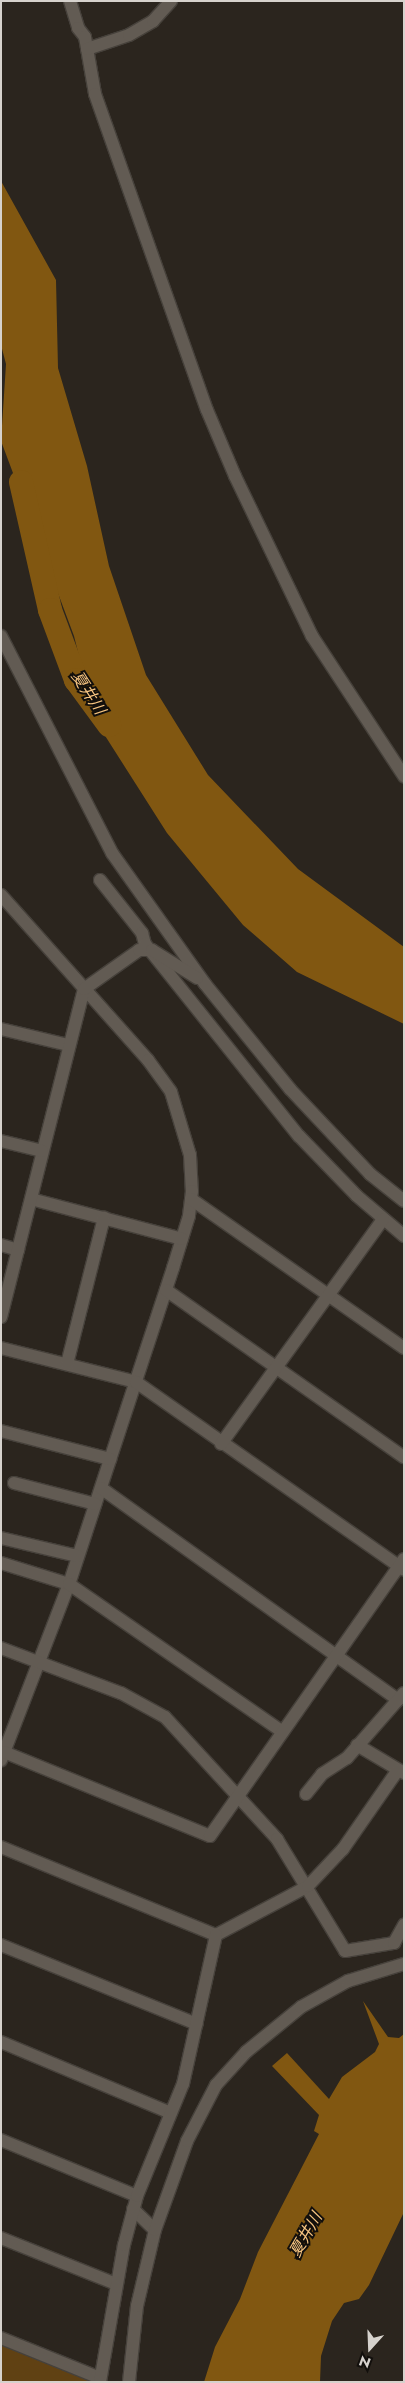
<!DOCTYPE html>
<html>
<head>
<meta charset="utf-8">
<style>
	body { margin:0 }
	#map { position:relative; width:405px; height:2383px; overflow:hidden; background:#2b251e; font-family:Jost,"Noto Sans JP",sans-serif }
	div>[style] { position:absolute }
	.green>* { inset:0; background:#604113 }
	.water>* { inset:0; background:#815711 }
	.river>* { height:24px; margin:-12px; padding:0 12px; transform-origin:12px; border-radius:12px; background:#815711 }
	.roads { filter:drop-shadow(1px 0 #46413b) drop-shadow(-1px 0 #46413b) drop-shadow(0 1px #46413b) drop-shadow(0 -1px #46413b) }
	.minor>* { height:12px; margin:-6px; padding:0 6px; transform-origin:6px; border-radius:6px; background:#625b53 }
	.tertiary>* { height:12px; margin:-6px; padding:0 6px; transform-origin:6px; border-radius:6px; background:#625b53 }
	span { translate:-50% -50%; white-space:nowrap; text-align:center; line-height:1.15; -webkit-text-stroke:4px #120f0c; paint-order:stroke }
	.water-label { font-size:16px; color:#f6c481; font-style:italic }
	.frame { position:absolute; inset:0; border:2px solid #d6d2cd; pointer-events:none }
	.north { position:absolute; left:345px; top:2323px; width:50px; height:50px; -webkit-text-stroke:4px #120f0c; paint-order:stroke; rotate:200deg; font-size:14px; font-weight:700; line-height:20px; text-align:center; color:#d6d2cd }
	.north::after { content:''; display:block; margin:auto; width:18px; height:22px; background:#d6d2cd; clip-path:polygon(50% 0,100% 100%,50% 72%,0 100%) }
</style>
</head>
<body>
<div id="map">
	<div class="green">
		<i style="clip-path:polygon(1px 2341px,94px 2382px,1px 2382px)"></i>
	</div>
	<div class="water">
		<i style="clip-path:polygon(1px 181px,56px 280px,58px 368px,87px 466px,109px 566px,146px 675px,208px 775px,298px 869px,404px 947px,404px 1024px,297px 972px,243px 925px,167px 833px,95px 720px,74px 636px,1px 441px,6px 364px,1px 345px)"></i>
		<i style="clip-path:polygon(363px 2001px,388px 2037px,399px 2038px,404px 2034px,404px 2212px,369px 2285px,359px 2299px,344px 2303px,332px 2321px,321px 2356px,320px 2382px,204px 2382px,215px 2347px,240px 2299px,258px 2252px,319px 2134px,314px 2131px,319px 2115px,272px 2066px,287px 2053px,329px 2099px,342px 2077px,375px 2052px,379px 2044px)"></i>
	</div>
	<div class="river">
		<i style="left:21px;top:482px;width:131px;rotate:77.2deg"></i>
		<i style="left:50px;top:610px;width:75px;rotate:69.6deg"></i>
		<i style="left:76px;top:680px;width:56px;rotate:53.7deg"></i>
	</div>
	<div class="roads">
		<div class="minor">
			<i style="left:70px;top:1px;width:28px;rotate:73deg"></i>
			<i style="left:78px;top:28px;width:11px;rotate:52deg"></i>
			<i style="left:85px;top:37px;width:58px;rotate:80deg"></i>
			<i style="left:95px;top:94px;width:335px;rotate:70.5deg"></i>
			<i style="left:207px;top:410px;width:72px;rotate:67deg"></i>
			<i style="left:235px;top:476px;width:178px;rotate:64.3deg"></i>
			<i style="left:312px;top:636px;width:168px;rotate:56.7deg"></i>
			<i style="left:87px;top:49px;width:44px;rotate:-18.4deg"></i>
			<i style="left:129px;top:35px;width:28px;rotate:-30deg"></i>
			<i style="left:153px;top:21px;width:27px;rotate:-48deg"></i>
			<i style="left:1px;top:636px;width:244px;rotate:62.9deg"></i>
			<i style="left:112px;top:853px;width:161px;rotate:54.6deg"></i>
			<i style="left:205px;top:984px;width:135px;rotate:51deg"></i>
			<i style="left:290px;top:1089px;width:117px;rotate:46.7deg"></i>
			<i style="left:370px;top:1174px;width:43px;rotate:38.5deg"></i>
			<i style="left:100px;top:880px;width:68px;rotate:51.6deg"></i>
			<i style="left:142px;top:933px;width:11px;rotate:75deg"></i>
			<i style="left:145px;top:944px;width:246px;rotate:51.3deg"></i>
			<i style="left:299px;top:1136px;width:83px;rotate:46deg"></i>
			<i style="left:357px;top:1196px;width:62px;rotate:40.4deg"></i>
			<i style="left:1px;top:895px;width:221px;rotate:48.3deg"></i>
			<i style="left:148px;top:1060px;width:39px;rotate:54deg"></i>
			<i style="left:171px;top:1092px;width:66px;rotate:73.2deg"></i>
			<i style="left:190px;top:1155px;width:36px;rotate:87deg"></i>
			<i style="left:192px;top:1191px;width:25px;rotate:97deg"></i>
			<i style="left:189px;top:1216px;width:54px;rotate:107.1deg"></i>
			<i style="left:173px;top:1268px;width:333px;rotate:108.2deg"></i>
			<i style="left:69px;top:1584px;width:189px;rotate:111.1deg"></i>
			<i style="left:1px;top:1029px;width:69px;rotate:13.4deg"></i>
			<i style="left:31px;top:1199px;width:156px;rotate:14.8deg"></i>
			<i style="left:191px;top:1199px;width:260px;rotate:35deg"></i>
			<i style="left:1px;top:1245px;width:18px;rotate:16deg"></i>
			<i style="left:166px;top:1290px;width:291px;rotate:35.1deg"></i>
			<i style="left:1px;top:1317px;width:338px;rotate:-75.8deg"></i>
			<i style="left:84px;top:989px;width:67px;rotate:-35.3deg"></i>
			<i style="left:139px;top:950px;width:13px"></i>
			<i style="left:152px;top:950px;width:53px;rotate:31.9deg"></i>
			<i style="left:1px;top:1348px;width:139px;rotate:14.1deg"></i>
			<i style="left:136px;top:1382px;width:327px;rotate:35deg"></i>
			<i style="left:67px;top:1364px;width:151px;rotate:-75.8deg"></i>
			<i style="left:1px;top:1431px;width:113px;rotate:14.4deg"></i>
			<i style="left:221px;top:1444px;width:277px;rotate:-54.2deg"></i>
			<i style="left:14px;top:1483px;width:84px;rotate:14.5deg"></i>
			<i style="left:101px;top:1488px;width:365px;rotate:35.5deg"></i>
			<i style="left:1px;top:1538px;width:79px;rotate:13.2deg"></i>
			<i style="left:1px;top:1563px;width:71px;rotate:17.2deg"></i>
			<i style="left:69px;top:1584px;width:258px;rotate:34.7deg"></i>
			<i style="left:1px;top:1648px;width:128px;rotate:20.6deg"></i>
			<i style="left:121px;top:1693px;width:50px;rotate:28.6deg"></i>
			<i style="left:165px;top:1717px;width:166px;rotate:47.4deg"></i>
			<i style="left:277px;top:1839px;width:131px;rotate:58.7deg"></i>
			<i style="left:345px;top:1951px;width:50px;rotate:-9.3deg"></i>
			<i style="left:394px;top:1943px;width:21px;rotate:-61deg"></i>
			<i style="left:357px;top:1745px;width:55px;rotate:30.8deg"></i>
			<i style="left:4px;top:1752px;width:222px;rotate:22.2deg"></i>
			<i style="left:210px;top:1836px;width:338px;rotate:-55deg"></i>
			<i style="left:306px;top:1794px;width:26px;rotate:-51deg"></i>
			<i style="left:322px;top:1774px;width:30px;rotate:-33deg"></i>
			<i style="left:347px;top:1758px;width:86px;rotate:-48.8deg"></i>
			<i style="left:1px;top:1847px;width:232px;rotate:22.3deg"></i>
			<i style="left:216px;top:1935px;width:104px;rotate:-28deg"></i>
			<i style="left:308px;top:1886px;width:51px;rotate:-46.6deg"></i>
			<i style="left:343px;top:1849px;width:96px;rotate:-55.2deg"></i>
			<i style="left:1px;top:1945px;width:211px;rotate:22deg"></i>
			<i style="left:1px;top:2042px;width:184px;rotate:22.7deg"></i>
			<i style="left:1px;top:2140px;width:147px;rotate:22.4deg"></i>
			<i style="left:133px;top:2209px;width:30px;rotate:44deg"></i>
			<i style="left:1px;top:2238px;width:124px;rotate:21.8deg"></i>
			<i style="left:1px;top:2338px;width:107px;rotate:22deg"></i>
			<i style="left:100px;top:2382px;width:139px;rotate:-80.1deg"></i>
			<i style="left:124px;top:2245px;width:51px;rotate:-75.1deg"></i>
			<i style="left:137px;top:2196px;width:121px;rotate:-67.7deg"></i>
			<i style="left:183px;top:2084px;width:153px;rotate:-77.5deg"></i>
			<i style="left:129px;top:2382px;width:76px;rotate:-84deg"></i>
			<i style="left:137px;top:2306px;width:78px;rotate:-76.7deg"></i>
			<i style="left:155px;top:2230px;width:95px;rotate:-70.2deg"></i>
			<i style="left:187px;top:2141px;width:63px;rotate:-62.6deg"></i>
			<i style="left:216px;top:2085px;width:45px;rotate:-47.7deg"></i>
			<i style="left:246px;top:2052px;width:71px;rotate:-39.3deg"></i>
			<i style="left:301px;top:2007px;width:54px;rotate:-29deg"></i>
			<i style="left:348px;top:1981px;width:59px;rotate:-16.9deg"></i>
		</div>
		<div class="tertiary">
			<i style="left:1px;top:1141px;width:42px;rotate:13.7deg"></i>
		</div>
	</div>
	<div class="water-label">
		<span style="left:88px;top:693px;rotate:57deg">夏井川</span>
		<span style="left:306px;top:2235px;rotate:-60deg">夏井川</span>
	</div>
	<div class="frame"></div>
	<div class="north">N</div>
</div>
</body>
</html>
